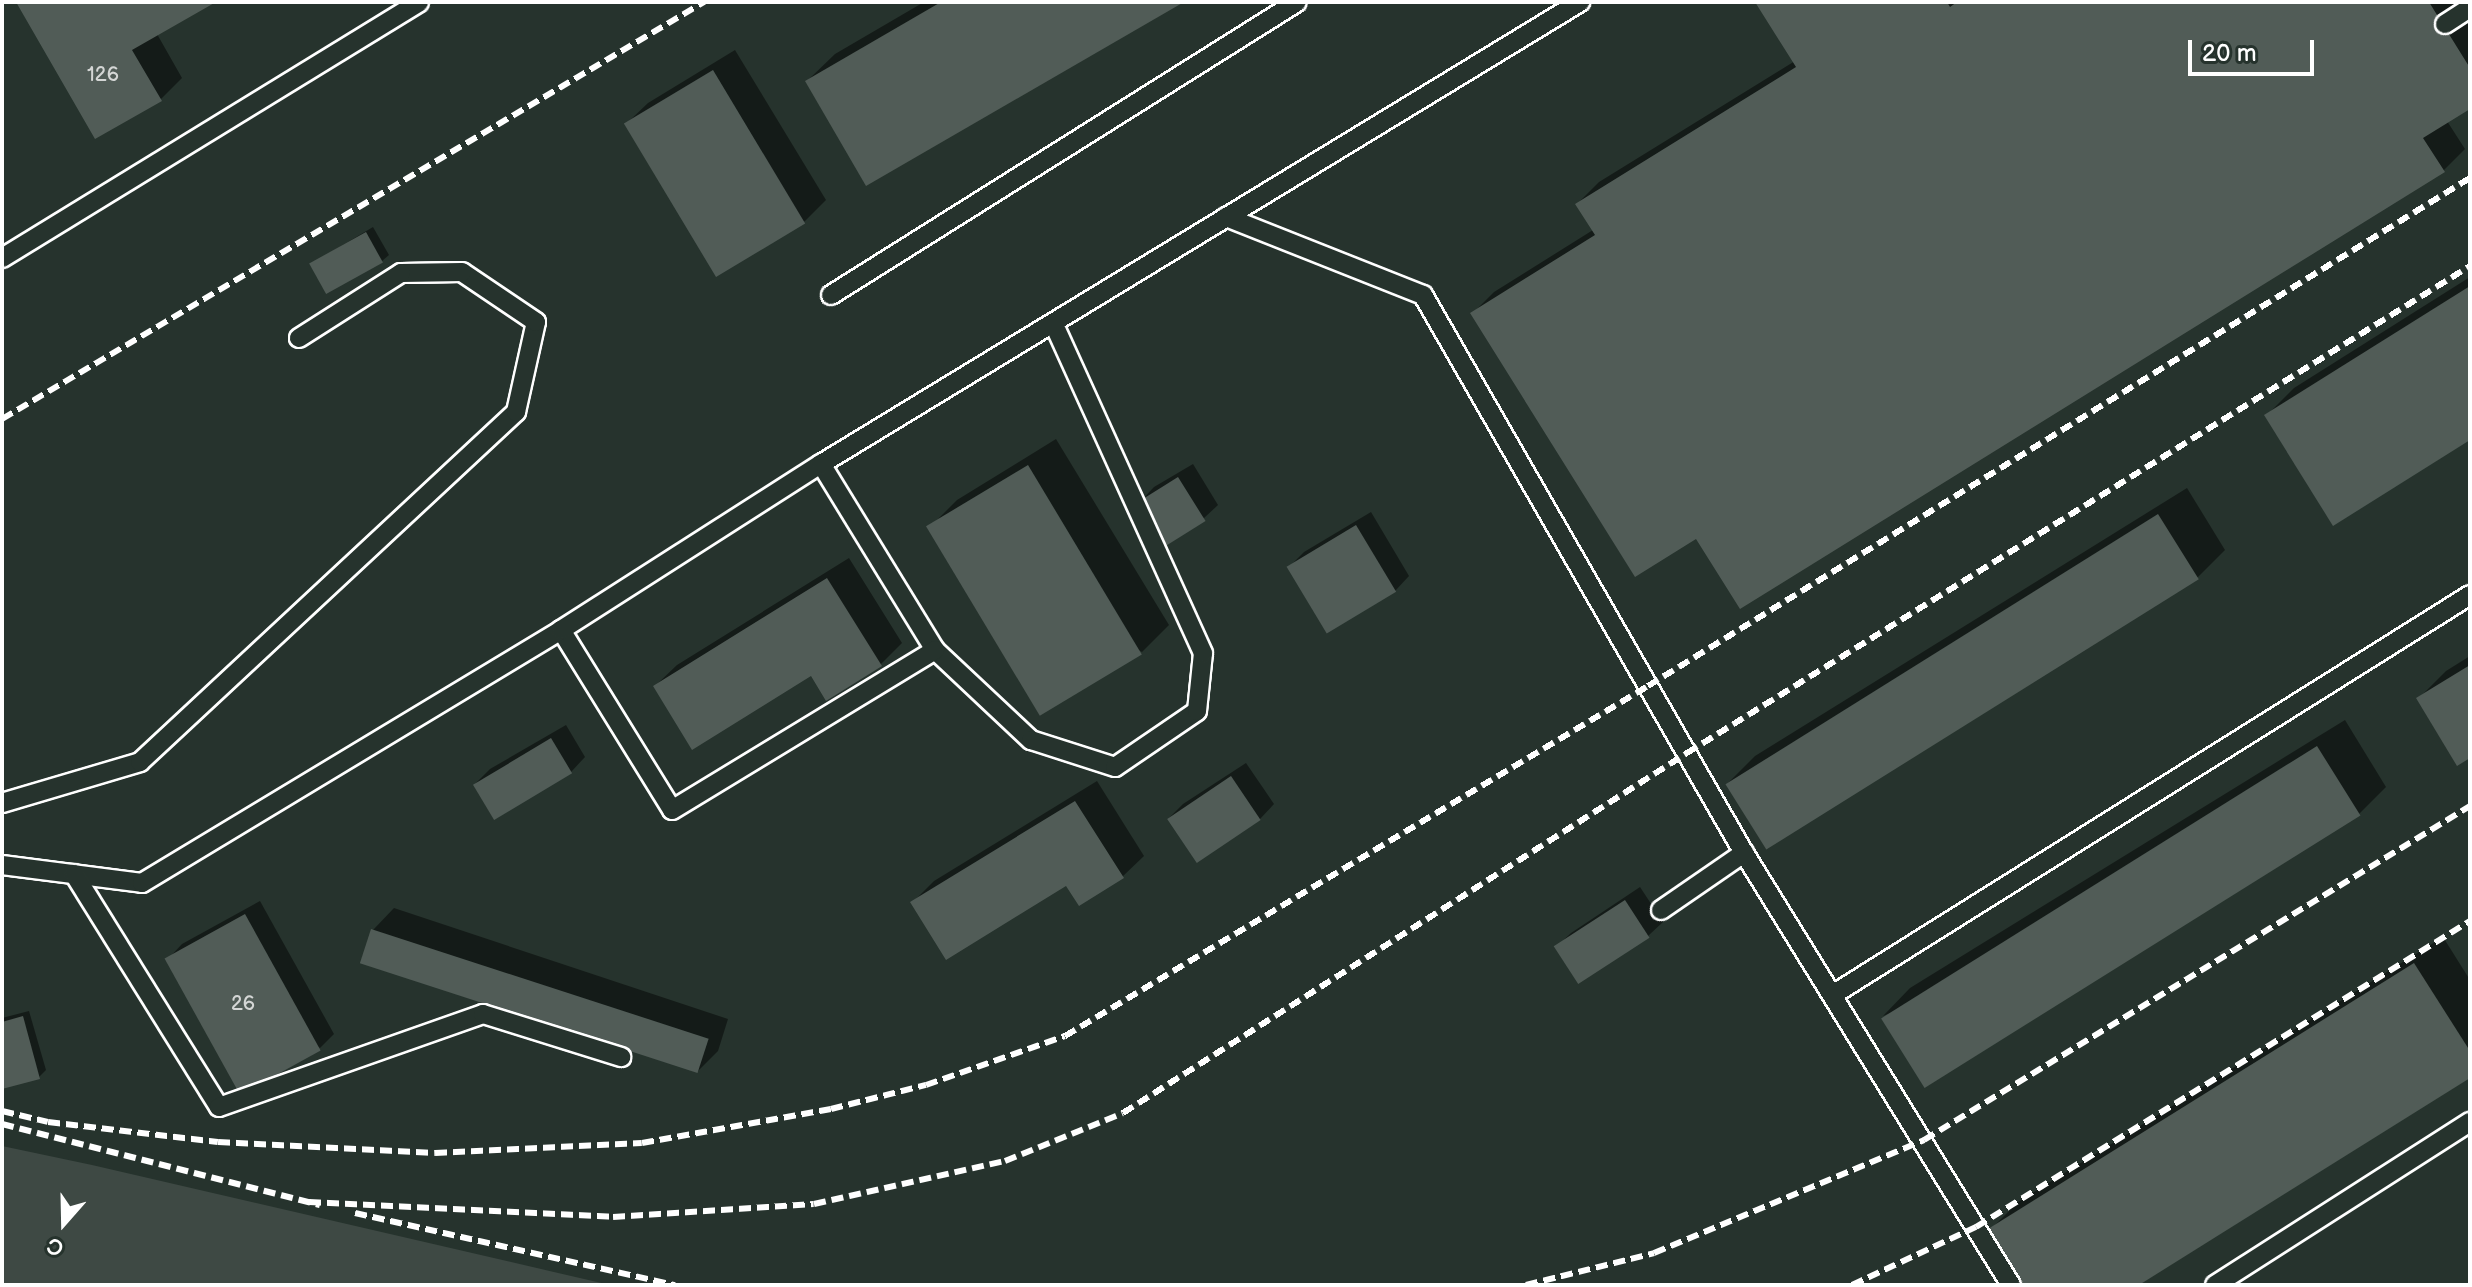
<!DOCTYPE html>
<html>
<head>
<meta charset="utf-8">
<style>
	body { margin:0 }
	#map { position:relative; width:2472px; height:1287px; overflow:hidden; background:#26332d; font-family:"Balsamiq Sans",sans-serif }
	div>[style] { position:absolute }
	.green>* { inset:0; background:#3e4944 }
	.shadow>* { inset:0; background:#0007 }
	.building>* { inset:0; background:#515c57; transform-origin:0 0 }
	.roads { filter:drop-shadow(2px 0 #fff) drop-shadow(-2px 0 #fff) drop-shadow(0 2px #fff) drop-shadow(0 -2px #fff) }
	.service>* { height:18px; margin:-9px; padding:0 9px; transform-origin:9px; border-radius:9px; background:#26332d }
	.rail>* { height:6px; margin-top:-3px; transform-origin:0; background:repeating-linear-gradient(90deg,#fff 0 12px,transparent 0 18px) }
	span { translate:-50% -50%; white-space:nowrap; text-align:center; line-height:1.15; -webkit-text-stroke:6px #26332d; paint-order:stroke }
	.number-label { font-size:20px; color:#d4d6d5 }
	.number-label span { -webkit-text-stroke-width:0 }
	.frame { position:absolute; inset:0; border:4px solid #fff; pointer-events:none }
	.north { position:absolute; left:24px; top:1183px; width:80px; height:80px; -webkit-text-stroke:6px #26332d; paint-order:stroke; rotate:200deg; font-size:22px; font-weight:700; line-height:32px; text-align:center; color:#fff }
	.north::after { content:''; display:block; margin:auto; width:28px; height:36px; background:#fff; clip-path:polygon(50% 0,100% 100%,50% 72%,0 100%) }
	.scale { position:absolute; left:2188px; top:40px; width:126px; height:36px; box-sizing:border-box; border:4px solid #fff; border-top:0; padding-left:10px; font-size:24px; line-height:28px; white-space:nowrap; color:#fff; -webkit-text-stroke:6px #26332d; paint-order:stroke }
</style>
</head>
<body>
<div id="map">
	<div class="green">
		<i style="clip-path:polygon(2px 1146px,92px 1165px,610px 1285px,2px 1285px)"></i>
	</div>
	<div class="shadow">
		<i style="clip-path:polygon(18px 2px,212px 2px,157px 34px,182px 78px,161px 99px)"></i>
		<i style="clip-path:polygon(924px 2px,1180px 2px,807px 81px,835px 54px)"></i>
		<i style="clip-path:polygon(1758px 2px,2463px 2px,2470px 13px,2470px 107px,2447px 121px,2465px 149px,2444px 170px,1473px 313px,1494px 292px,1593px 230px,1577px 204px,1599px 182px,1795px 61px)"></i>
		<i style="clip-path:polygon(735px 50px,826px 200px,805px 221px,718px 274px,626px 124px,648px 103px)"></i>
		<i style="clip-path:polygon(373px 227px,389px 255px,382px 261px,311px 264px)"></i>
		<i style="clip-path:polygon(2470px 277px,2470px 438px,2266px 416px,2294px 388px)"></i>
		<i style="clip-path:polygon(1056px 439px,1169px 625px,1142px 652px,930px 527px,957px 500px)"></i>
		<i style="clip-path:polygon(1193px 464px,1218px 505px,1203px 519px,1140px 502px,1154px 487px)"></i>
		<i style="clip-path:polygon(2187px 488px,2225px 550px,2198px 577px,1727px 784px,1755px 756px)"></i>
		<i style="clip-path:polygon(1371px 512px,1409px 576px,1395px 591px,1289px 567px,1304px 552px)"></i>
		<i style="clip-path:polygon(849px 558px,902px 643px,881px 664px,827px 698px,812px 673px,655px 686px,677px 665px)"></i>
		<i style="clip-path:polygon(2470px 656px,2470px 756px,2419px 698px,2446px 671px)"></i>
		<i style="clip-path:polygon(2345px 720px,2386px 787px,2359px 814px,1883px 1016px,1910px 988px)"></i>
		<i style="clip-path:polygon(566px 725px,585px 757px,571px 772px,475px 784px,490px 769px)"></i>
		<i style="clip-path:polygon(1246px 763px,1274px 804px,1260px 819px,1168px 819px,1183px 804px)"></i>
		<i style="clip-path:polygon(1097px 781px,1144px 856px,1122px 877px,913px 902px,934px 881px)"></i>
		<i style="clip-path:polygon(1640px 887px,1663px 922px,1648px 936px,1556px 947px,1571px 933px)"></i>
		<i style="clip-path:polygon(260px 901px,334px 1034px,320px 1048px,168px 959px,182px 944px)"></i>
		<i style="clip-path:polygon(394px 908px,728px 1019px,718px 1051px,697px 1072px,373px 930px)"></i>
		<i style="clip-path:polygon(2443px 937px,2470px 980px,2470px 1075px,2135px 1285px,2025px 1285px,1991px 1229px,2018px 1202px)"></i>
		<i style="clip-path:polygon(29px 1011px,46px 1070px,39px 1077px,2px 1087px,2px 1018px)"></i>
	</div>
	<div class="building">
		<i style="clip-path:polygon(16px 2px,216px 2px,132px 50px,162px 101px,95px 139px)"></i>
		<i style="clip-path:polygon(941px 2px,1184px 2px,866px 186px,805px 81px)"></i>
		<i style="clip-path:polygon(1755px 2px,1947px 2px,1950px 7px,1957px 2px,2429px 2px,2470px 68px,2470px 109px,2423px 138px,2445px 172px,1740px 609px,1696px 539px,1635px 577px,1470px 313px,1595px 235px,1575px 204px,1796px 67px)"></i>
		<i style="left:713px;top:70px;width:179px;height:104px;rotate:59deg"></i>
		<i style="left:366px;top:232px;width:35px;height:65px;rotate:61deg"></i>
		<i style="clip-path:polygon(2470px 286px,2470px 440px,2333px 526px,2264px 415px)"></i>
		<i style="left:1028px;top:465px;width:221px;height:119px;rotate:59deg"></i>
		<i style="left:1178px;top:477px;width:52px;height:48px;rotate:58deg"></i>
		<i style="left:2158px;top:514px;width:77px;height:510px;rotate:58deg"></i>
		<i style="left:1356px;top:525px;width:78px;height:81px;rotate:59deg"></i>
		<i style="clip-path:polygon(827px 578px,882px 666px,826px 701px,811px 676px,692px 750px,653px 686px)"></i>
		<i style="clip-path:polygon(2470px 665px,2470px 758px,2457px 766px,2416px 698px)"></i>
		<i style="left:551px;top:738px;width:41px;height:91px;rotate:59deg"></i>
		<i style="left:2317px;top:746px;width:82px;height:514px;rotate:58deg"></i>
		<i style="left:1231px;top:776px;width:53px;height:77px;rotate:56deg"></i>
		<i style="clip-path:polygon(1075px 801px,1124px 878px,1079px 906px,1066px 886px,946px 960px,910px 902px)"></i>
		<i style="left:1625px;top:900px;width:45px;height:85px;rotate:57deg"></i>
		<i style="left:245px;top:914px;width:156px;height:92px;rotate:61deg"></i>
		<i style="left:371px;top:929px;width:355px;height:36px;rotate:18deg"></i>
		<i style="clip-path:polygon(2414px 963px,2470px 1051px,2470px 1078px,2139px 1285px,2023px 1285px,1988px 1229px)"></i>
		<i style="clip-path:polygon(23px 1016px,40px 1079px,2px 1089px,2px 1022px)"></i>
	</div>
	<div class="roads">
		<div class="service">
			<i style="left:2445px;top:24px;width:30px;rotate:-33deg"></i>
			<i style="left:1226px;top:217px;width:212px;rotate:21.6deg"></i>
			<i style="left:1423px;top:295px;width:644px;rotate:60.09deg"></i>
			<i style="left:1744px;top:853px;width:508px;rotate:58.28deg"></i>
			<i style="left:2px;top:258px;width:489px;rotate:-31.5deg"></i>
			<i style="left:831px;top:295px;width:550px;rotate:-32.16deg"></i>
			<i style="left:821px;top:464px;width:218px;rotate:58.5deg"></i>
			<i style="left:935px;top:650px;width:132px;rotate:43.2deg"></i>
			<i style="left:1031px;top:740px;width:88px;rotate:17.8deg"></i>
			<i style="left:1115px;top:767px;width:99px;rotate:-34.3deg"></i>
			<i style="left:1197px;top:711px;width:58px;rotate:-84.1deg"></i>
			<i style="left:1203px;top:653px;width:362px;rotate:-114.4deg"></i>
			<i style="left:561px;top:630px;width:211px;rotate:58.3deg"></i>
			<i style="left:672px;top:810px;width:308px;rotate:-31.3deg"></i>
			<i style="left:2px;top:803px;width:144px;rotate:-16.5deg"></i>
			<i style="left:140px;top:762px;width:514px;rotate:-42.95deg"></i>
			<i style="left:516px;top:412px;width:92px;rotate:-77.5deg"></i>
			<i style="left:536px;top:322px;width:89px;rotate:-146deg"></i>
			<i style="left:462px;top:272px;width:61px;rotate:179.1deg"></i>
			<i style="left:401px;top:273px;width:121px;rotate:147.5deg"></i>
			<i style="left:2px;top:865px;width:141px;rotate:7.3deg"></i>
			<i style="left:142px;top:883px;width:489px;rotate:-31.1deg"></i>
			<i style="left:561px;top:630px;width:308px;rotate:-32.6deg"></i>
			<i style="left:821px;top:464px;width:889px;rotate:-31.33deg"></i>
			<i style="left:74px;top:874px;width:274px;rotate:58.1deg"></i>
			<i style="left:219px;top:1107px;width:280px;rotate:-19.4deg"></i>
			<i style="left:483px;top:1014px;width:145px;rotate:17.3deg"></i>
			<i style="left:1661px;top:910px;width:101px;rotate:-34.5deg"></i>
			<i style="left:1834px;top:994px;width:751px;rotate:-32.1deg"></i>
			<i style="left:2215px;top:1285px;width:303px;rotate:-32.6deg"></i>
		</div>
	</div>
	<div class="rail">
		<i style="left:2px;top:419px;width:817px;rotate:-30.71deg"></i>
		<i style="left:2px;top:1111px;width:47px;rotate:13.4deg"></i>
		<i style="left:48px;top:1122px;width:171px;rotate:6.7deg"></i>
		<i style="left:218px;top:1142px;width:217px;rotate:2.9deg"></i>
		<i style="left:435px;top:1153px;width:207px;rotate:-2.8deg"></i>
		<i style="left:642px;top:1143px;width:192px;rotate:-10.2deg"></i>
		<i style="left:831px;top:1109px;width:98px;rotate:-14.2deg"></i>
		<i style="left:926px;top:1085px;width:147px;rotate:-19.4deg"></i>
		<i style="left:1065px;top:1036px;width:680px;rotate:-30.98deg"></i>
		<i style="left:1648px;top:686px;width:966px;rotate:-31.72deg"></i>
		<i style="left:2px;top:1124px;width:328px;rotate:14.3deg"></i>
		<i style="left:309px;top:1202px;width:304px;rotate:2.8deg"></i>
		<i style="left:613px;top:1217px;width:201px;rotate:-3.7deg"></i>
		<i style="left:814px;top:1204px;width:196px;rotate:-12.7deg"></i>
		<i style="left:1005px;top:1161px;width:127px;rotate:-22.1deg"></i>
		<i style="left:1123px;top:1113px;width:669px;rotate:-32.55deg"></i>
		<i style="left:1687px;top:753px;width:922px;rotate:-31.88deg"></i>
		<i style="left:355px;top:1213px;width:328px;rotate:12.7deg"></i>
		<i style="left:1526px;top:1285px;width:132px;rotate:-14deg"></i>
		<i style="left:1654px;top:1253px;width:293px;rotate:-22.7deg"></i>
		<i style="left:1924px;top:1140px;width:640px;rotate:-31.46deg"></i>
		<i style="left:1852px;top:1285px;width:137px;rotate:-25.1deg"></i>
		<i style="left:1976px;top:1227px;width:581px;rotate:-31.78deg"></i>
	</div>
	<div class="number-label">
		<span style="left:103px;top:75px">126</span>
		<span style="left:243px;top:1004px">26</span>
	</div>
	<div class="frame"></div>
	<div class="north">С</div>
	<div class="scale">20 m</div>
</div>
</body>
</html>
